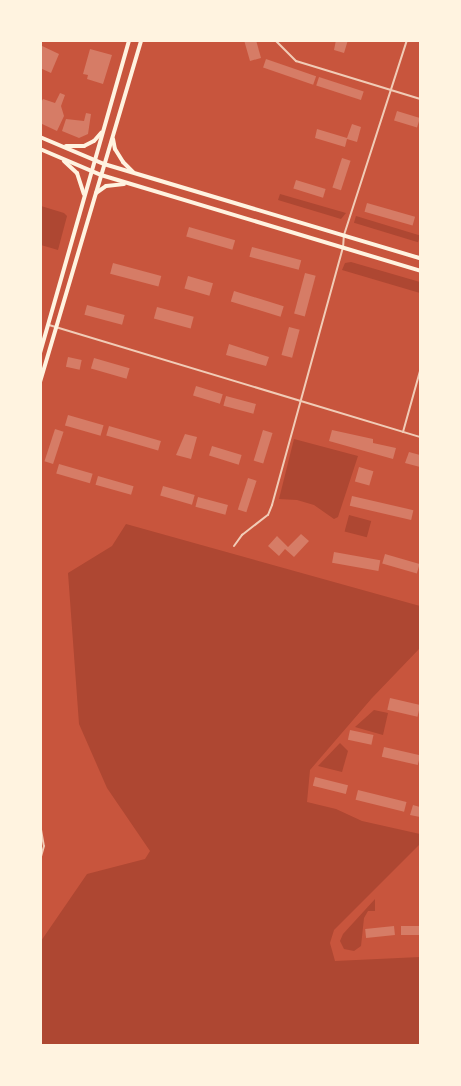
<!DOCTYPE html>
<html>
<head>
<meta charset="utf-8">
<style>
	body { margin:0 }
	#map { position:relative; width:461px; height:1086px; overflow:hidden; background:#c8553d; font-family:"Source Serif 4",serif }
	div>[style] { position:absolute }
	.green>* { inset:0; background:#ae4732; transform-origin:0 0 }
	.building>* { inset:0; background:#d67c66; transform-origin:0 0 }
	.minor>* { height:2px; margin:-1px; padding:0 1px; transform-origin:1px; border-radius:1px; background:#f1ccb7 }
	.secondary>* { height:4px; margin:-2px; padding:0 2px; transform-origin:2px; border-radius:2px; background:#fff3e0 }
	span { translate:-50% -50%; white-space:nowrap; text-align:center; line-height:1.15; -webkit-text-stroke:6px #fff3e0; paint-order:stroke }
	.frame { position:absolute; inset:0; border:42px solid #fff3e0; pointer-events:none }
</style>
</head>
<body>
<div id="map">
	<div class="green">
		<i style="clip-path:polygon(280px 194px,346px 213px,341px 219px,278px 200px)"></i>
		<i style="clip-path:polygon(41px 206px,64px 213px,67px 216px,58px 250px,41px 245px)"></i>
		<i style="left:356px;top:216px;width:67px;height:7px;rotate:17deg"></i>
		<i style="clip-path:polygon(351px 262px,420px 282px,420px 293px,342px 270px,345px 263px)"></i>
		<i style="clip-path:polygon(294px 439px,358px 456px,338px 517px,334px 519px,314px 505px,297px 500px,279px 499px)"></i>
		<i style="left:349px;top:515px;width:23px;height:17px;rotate:15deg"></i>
		<i style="clip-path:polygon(126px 524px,420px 606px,420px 648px,372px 698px,310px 770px,307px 802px,336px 809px,362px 821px,420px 834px,420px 844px,334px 930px,330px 943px,335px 961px,420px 957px,420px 1045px,41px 1045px,41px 941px,87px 874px,145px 859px,150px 851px,107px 788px,79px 724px,68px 573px,112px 546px)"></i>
		<i style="clip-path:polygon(374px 710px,388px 713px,383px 735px,355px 727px)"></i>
		<i style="clip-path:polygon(340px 743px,348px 751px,342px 772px,318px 766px)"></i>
		<i style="clip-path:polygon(375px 899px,375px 911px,368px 911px,364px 918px,361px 946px,354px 951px,344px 949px,340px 941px,343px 934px)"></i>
	</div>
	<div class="building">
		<i style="clip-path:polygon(244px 40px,256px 40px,261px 58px,250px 61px)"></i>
		<i style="clip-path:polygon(336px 40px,348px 40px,344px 53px,334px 50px)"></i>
		<i style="clip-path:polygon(40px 45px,59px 54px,51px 73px,40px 68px)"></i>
		<i style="clip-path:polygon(90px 49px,112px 55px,103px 84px,87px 79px,88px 75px,83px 74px)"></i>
		<i style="left:266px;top:59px;width:53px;height:9px;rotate:19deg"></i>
		<i style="left:319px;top:77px;width:47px;height:9px;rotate:18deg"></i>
		<i style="clip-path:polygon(60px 93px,65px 95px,61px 106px,64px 116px,57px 131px,40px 123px,40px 104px,43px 99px,55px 103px)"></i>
		<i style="left:397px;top:111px;width:24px;height:10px;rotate:17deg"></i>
		<i style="clip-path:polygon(86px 113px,91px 114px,88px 134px,79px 138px,62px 131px,66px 119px,84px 121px)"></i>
		<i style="clip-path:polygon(352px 124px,361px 127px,357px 142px,347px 139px,345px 147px,315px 138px,317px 129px,347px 138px)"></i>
		<i style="left:342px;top:158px;width:9px;height:31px;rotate:18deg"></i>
		<i style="left:296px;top:180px;width:31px;height:9px;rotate:17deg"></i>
		<i style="left:367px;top:203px;width:50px;height:9px;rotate:16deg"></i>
		<i style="left:189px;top:227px;width:48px;height:10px;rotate:16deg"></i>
		<i style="left:252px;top:247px;width:51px;height:10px;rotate:15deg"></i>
		<i style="left:113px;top:263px;width:50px;height:11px;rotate:15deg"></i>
		<i style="left:305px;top:273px;width:11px;height:42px;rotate:15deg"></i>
		<i style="left:188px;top:276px;width:26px;height:13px;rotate:16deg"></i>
		<i style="left:234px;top:291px;width:52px;height:11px;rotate:17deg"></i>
		<i style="left:87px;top:305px;width:39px;height:10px;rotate:15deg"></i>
		<i style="left:157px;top:307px;width:38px;height:12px;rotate:15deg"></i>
		<i style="left:289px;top:327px;width:11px;height:29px;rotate:15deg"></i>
		<i style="clip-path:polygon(229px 344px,269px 357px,266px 366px,226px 355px)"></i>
		<i style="left:68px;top:357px;width:14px;height:10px;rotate:12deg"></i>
		<i style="left:94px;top:358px;width:37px;height:11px;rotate:16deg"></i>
		<i style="left:196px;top:386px;width:28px;height:10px;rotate:17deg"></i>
		<i style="left:226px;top:396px;width:31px;height:10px;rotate:15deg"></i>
		<i style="left:68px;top:415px;width:37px;height:11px;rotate:16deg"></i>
		<i style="left:109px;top:426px;width:54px;height:10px;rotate:16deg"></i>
		<i style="left:55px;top:429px;width:9px;height:34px;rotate:18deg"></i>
		<i style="left:263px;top:430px;width:10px;height:32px;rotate:17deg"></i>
		<i style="clip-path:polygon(332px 430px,373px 439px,373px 443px,396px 448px,393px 459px,329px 441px)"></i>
		<i style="clip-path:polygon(185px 434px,197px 437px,191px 459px,176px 455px)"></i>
		<i style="left:212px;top:446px;width:31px;height:10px;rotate:17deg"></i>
		<i style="clip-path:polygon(409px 452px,420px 455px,420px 467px,405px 463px)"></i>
		<i style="left:59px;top:464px;width:35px;height:10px;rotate:16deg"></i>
		<i style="left:359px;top:467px;width:15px;height:15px;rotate:16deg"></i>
		<i style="left:98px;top:476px;width:37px;height:9px;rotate:16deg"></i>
		<i style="left:248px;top:478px;width:9px;height:33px;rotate:18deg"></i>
		<i style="left:163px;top:486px;width:33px;height:10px;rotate:16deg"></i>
		<i style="left:352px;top:496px;width:63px;height:10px;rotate:13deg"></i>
		<i style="left:198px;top:497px;width:31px;height:10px;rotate:15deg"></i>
		<i style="clip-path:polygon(301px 534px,309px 541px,294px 557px,285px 549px,279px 556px,268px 546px,277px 536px,288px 547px)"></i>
		<i style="left:334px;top:552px;width:47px;height:11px;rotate:10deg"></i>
		<i style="left:385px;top:554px;width:36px;height:10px;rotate:16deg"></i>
		<i style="left:390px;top:698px;width:31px;height:12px;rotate:13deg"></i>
		<i style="left:350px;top:730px;width:24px;height:10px;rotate:12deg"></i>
		<i style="left:384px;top:747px;width:37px;height:10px;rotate:13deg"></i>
		<i style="left:315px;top:777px;width:34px;height:9px;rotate:14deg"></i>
		<i style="left:358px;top:790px;width:50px;height:10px;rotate:14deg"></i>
		<i style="clip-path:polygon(413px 805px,420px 807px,420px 817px,410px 815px)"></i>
		<i style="left:394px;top:926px;width:9px;height:29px;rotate:84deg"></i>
		<i style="left:401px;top:926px;width:19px;height:9px"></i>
	</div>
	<div class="minor">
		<i style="left:275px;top:40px;width:30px;rotate:45deg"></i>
		<i style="left:296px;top:61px;width:130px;rotate:17deg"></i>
		<i style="left:49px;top:325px;width:388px;rotate:16.8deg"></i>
		<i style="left:403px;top:432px;width:63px;rotate:-74.4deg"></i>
		<i style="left:234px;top:546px;width:14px;rotate:-54deg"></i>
		<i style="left:242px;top:535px;width:33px;rotate:-38deg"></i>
		<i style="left:268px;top:515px;width:11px;rotate:-68deg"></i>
		<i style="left:272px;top:505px;width:267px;rotate:-74.6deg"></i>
		<i style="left:343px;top:248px;width:13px;rotate:-86deg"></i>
		<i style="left:344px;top:235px;width:205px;rotate:-72.1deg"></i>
		<i style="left:40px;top:824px;width:22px;rotate:80deg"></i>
		<i style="left:44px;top:846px;width:15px;rotate:106deg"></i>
	</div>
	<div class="secondary">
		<i style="left:40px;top:137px;width:69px;rotate:22.9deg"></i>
		<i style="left:104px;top:164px;width:330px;rotate:16.6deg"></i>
		<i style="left:113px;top:139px;width:10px;rotate:79deg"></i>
		<i style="left:115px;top:149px;width:15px;rotate:58deg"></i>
		<i style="left:123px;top:162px;width:14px;rotate:45deg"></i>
		<i style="left:66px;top:146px;width:18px"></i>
		<i style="left:84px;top:146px;width:11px;rotate:-27deg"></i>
		<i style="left:94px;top:141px;width:11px;rotate:-49deg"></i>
		<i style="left:40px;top:149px;width:66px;rotate:23.1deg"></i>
		<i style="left:101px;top:175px;width:333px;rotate:16.7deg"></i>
		<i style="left:64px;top:161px;width:18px;rotate:43deg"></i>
		<i style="left:77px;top:173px;width:22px;rotate:72deg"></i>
		<i style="left:96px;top:193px;width:12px;rotate:-35deg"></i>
		<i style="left:106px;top:186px;width:18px;rotate:-6deg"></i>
		<i style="left:40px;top:353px;width:325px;rotate:-74.1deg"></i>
		<i style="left:40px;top:382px;width:357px;rotate:-73.5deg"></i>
	</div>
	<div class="frame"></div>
</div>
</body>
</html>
